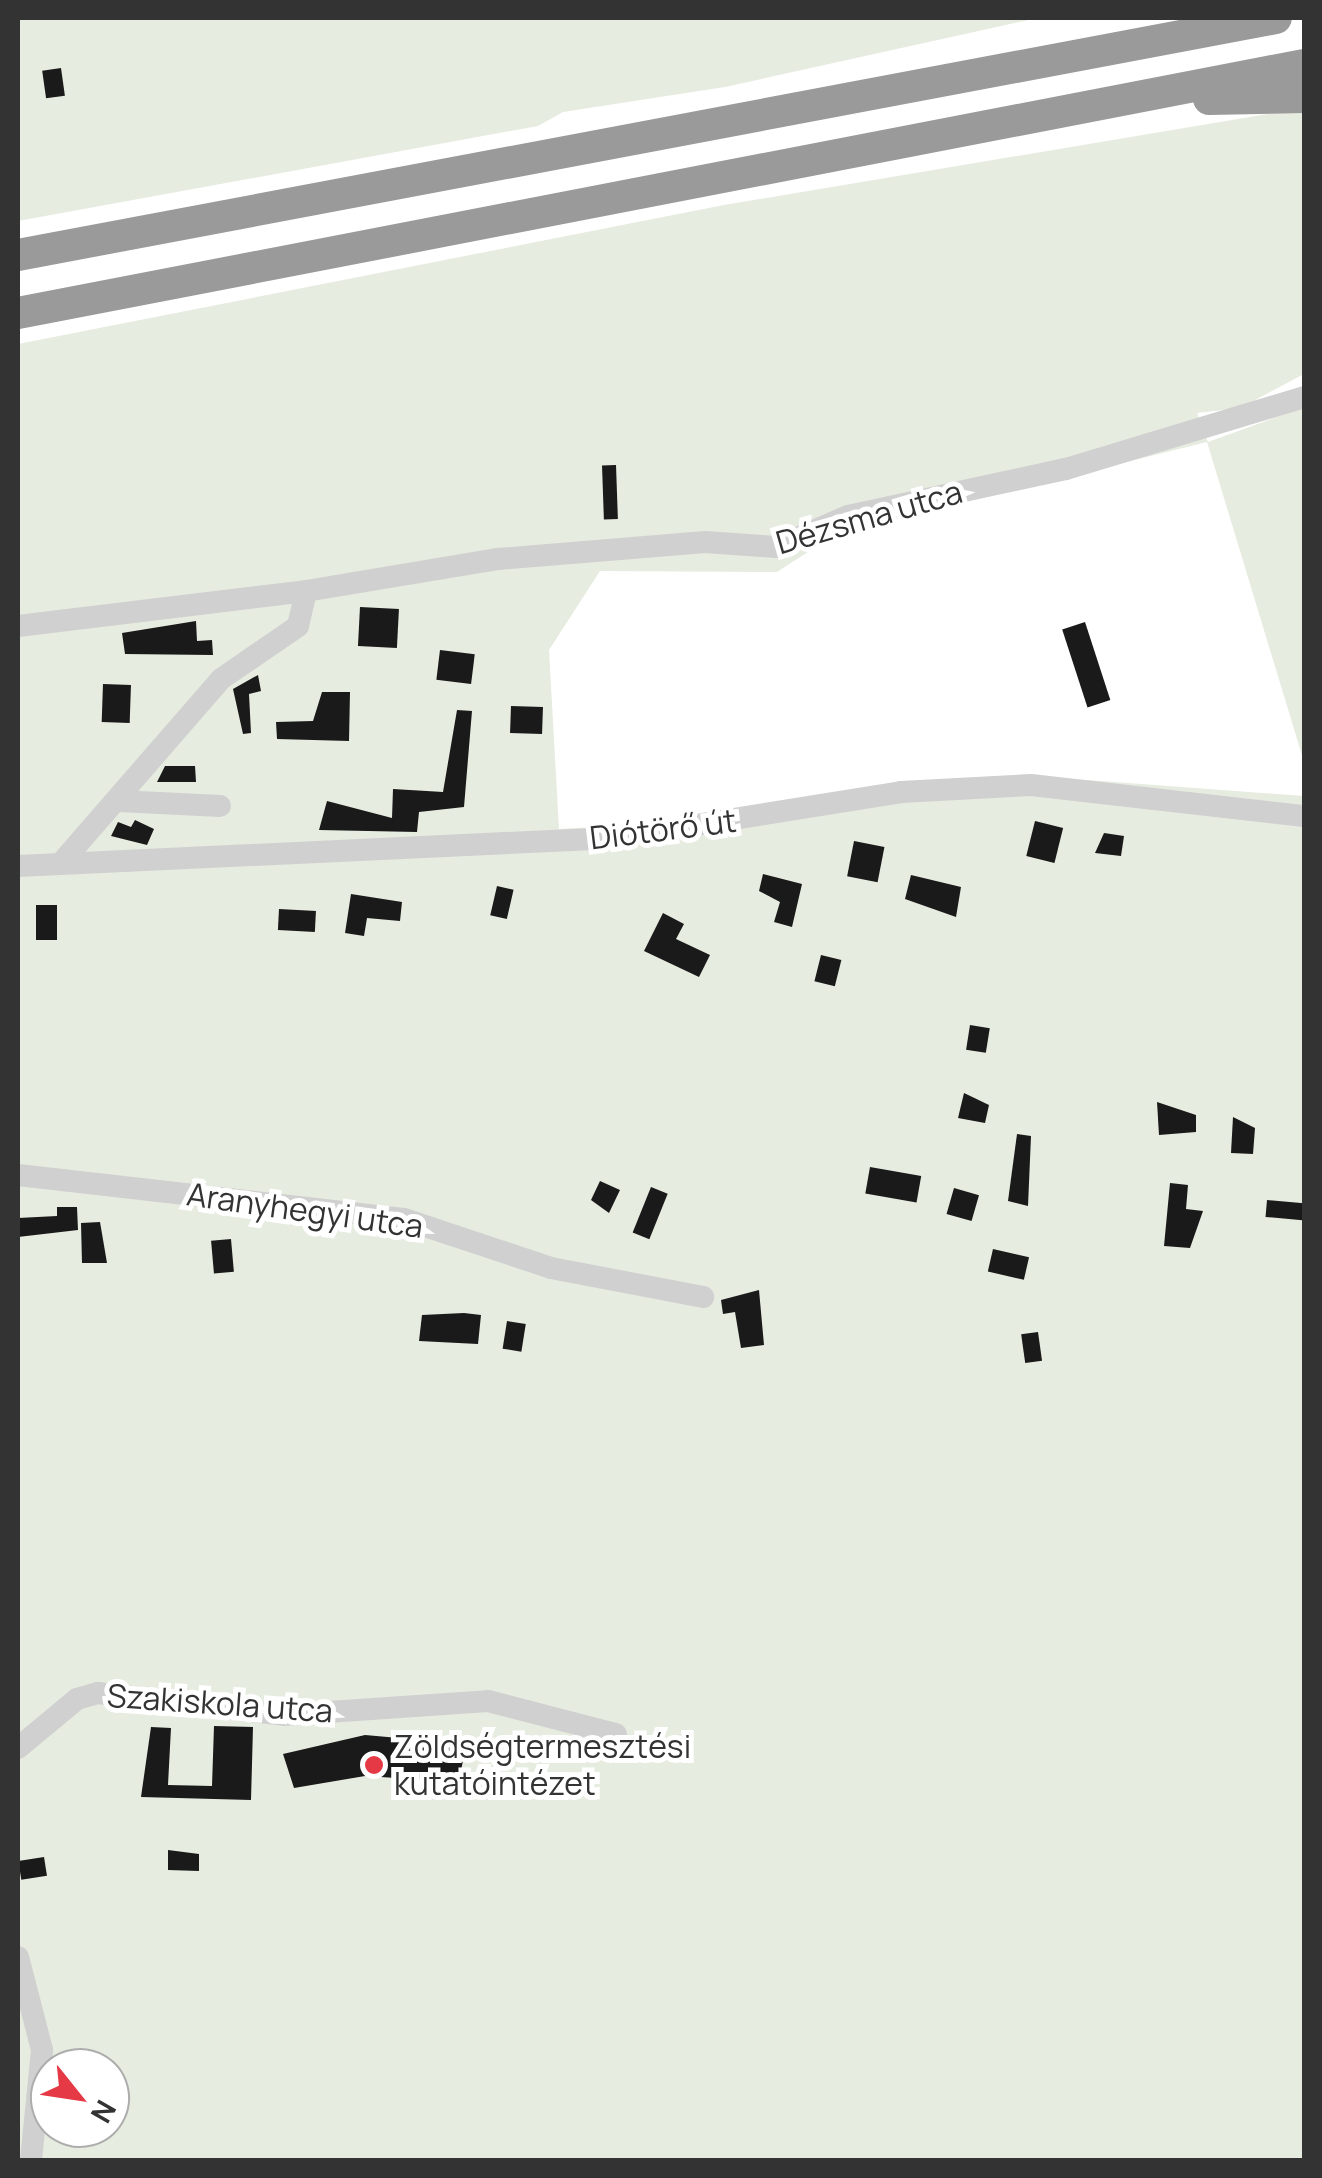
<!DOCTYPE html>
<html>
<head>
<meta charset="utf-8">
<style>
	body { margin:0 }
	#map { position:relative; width:1322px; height:2178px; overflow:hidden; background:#fff; font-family:Manrope,sans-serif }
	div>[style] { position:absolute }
	.green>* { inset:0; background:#e6ecdf }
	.building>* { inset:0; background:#1a1a1a; transform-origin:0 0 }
	.minor>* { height:22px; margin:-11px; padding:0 11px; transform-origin:11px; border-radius:11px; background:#d0d0d0 }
	.highway>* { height:32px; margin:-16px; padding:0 16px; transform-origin:16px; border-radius:16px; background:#9a9a9a }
	.dots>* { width:28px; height:28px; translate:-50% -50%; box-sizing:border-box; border:5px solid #fff; border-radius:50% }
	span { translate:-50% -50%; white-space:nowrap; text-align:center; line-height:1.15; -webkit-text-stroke:10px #fff; paint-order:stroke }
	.street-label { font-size:32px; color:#333 }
	.poi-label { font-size:32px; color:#333 }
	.left { translate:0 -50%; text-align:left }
	.frame { position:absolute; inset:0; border:20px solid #333; pointer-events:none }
	.north { position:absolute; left:30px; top:2048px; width:100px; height:100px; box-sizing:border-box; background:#fff; border:2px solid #adadad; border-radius:50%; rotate:120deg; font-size:28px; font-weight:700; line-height:40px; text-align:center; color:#333 }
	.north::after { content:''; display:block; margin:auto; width:35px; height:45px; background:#e63946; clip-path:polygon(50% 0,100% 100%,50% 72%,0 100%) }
</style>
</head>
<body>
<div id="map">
	<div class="green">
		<i style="clip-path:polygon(18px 18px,1037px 18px,725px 87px,563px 112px,538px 126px,18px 221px)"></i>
		<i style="clip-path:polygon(evenodd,1304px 108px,1304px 374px,1240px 408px,1197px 413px,1208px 442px,1304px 407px,1304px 762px,1207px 442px,834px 535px,777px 572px,600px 571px,549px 650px,559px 829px,723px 820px,1034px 776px,1304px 796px,1304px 2160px,18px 2160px,18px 344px,724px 205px,1304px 108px,50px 2068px,110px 2068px,110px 2128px,50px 2128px,50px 2068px)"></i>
	</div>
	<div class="building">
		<i style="left:61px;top:68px;width:28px;height:19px;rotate:82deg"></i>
		<i style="left:616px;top:465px;width:54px;height:14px;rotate:88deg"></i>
		<i style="left:360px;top:607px;width:39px;height:39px;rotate:3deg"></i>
		<i style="clip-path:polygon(196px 621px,197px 641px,212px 640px,213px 655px,125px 654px,122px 633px)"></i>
		<i style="left:1085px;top:622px;width:82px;height:24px;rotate:72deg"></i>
		<i style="left:440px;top:650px;width:35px;height:30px;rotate:7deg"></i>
		<i style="clip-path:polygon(258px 675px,261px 691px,249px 694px,251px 733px,243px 734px,233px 689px)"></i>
		<i style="left:103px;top:684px;width:28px;height:38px;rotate:2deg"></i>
		<i style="clip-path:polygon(322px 692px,350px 692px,349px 741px,277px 739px,276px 722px,313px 721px)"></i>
		<i style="left:511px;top:706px;width:32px;height:27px;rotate:2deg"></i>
		<i style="clip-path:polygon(457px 710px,472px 711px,464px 807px,419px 812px,417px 832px,319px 830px,327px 801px,392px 818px,393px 789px,443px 792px)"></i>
		<i style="clip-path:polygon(165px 766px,195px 766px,196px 782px,157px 782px)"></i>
		<i style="clip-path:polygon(135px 820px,154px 829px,147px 845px,111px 836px,118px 822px,131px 827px)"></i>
		<i style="left:1035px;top:821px;width:29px;height:36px;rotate:14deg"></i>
		<i style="clip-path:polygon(1104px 833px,1124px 836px,1121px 856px,1095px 853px)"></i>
		<i style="left:854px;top:841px;width:31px;height:36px;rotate:11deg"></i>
		<i style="clip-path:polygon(763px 874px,802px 884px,792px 927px,774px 922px,780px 902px,759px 891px)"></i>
		<i style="clip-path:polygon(911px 875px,961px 887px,956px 917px,905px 899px)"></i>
		<i style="left:497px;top:886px;width:17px;height:30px;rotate:13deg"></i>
		<i style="clip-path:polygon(351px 894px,402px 902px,400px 921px,367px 918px,364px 936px,345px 933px)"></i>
		<i style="left:36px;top:905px;width:21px;height:35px"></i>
		<i style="left:279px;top:909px;width:37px;height:21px;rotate:3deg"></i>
		<i style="clip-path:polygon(663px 913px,684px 924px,676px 939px,710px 955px,699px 977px,644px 951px)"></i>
		<i style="left:821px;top:955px;width:21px;height:27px;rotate:14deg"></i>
		<i style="left:970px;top:1025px;width:20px;height:25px;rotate:9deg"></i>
		<i style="clip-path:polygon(964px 1093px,989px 1105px,985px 1123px,958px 1118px)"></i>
		<i style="clip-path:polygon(1157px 1102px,1196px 1115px,1196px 1132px,1159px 1135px)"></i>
		<i style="clip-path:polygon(1233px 1117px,1255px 1128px,1253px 1154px,1231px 1153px)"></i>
		<i style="clip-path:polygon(1017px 1134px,1031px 1136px,1028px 1206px,1008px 1201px)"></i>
		<i style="left:870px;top:1167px;width:52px;height:27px;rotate:10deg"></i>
		<i style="clip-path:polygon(600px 1181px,620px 1190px,609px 1213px,591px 1200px)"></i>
		<i style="clip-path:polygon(1170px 1183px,1188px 1185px,1186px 1209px,1203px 1211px,1190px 1248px,1164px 1246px)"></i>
		<i style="left:651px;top:1187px;width:18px;height:49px;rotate:22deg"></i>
		<i style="left:954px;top:1188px;width:26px;height:27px;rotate:16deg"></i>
		<i style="left:1267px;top:1200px;width:37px;height:17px;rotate:5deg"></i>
		<i style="clip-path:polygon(57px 1207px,77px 1207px,78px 1230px,18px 1237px,18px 1218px,57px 1216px)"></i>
		<i style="clip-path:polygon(100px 1222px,107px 1263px,82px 1263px,81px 1223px)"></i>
		<i style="left:231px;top:1239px;width:33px;height:20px;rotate:85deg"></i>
		<i style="left:993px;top:1249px;width:37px;height:23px;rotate:13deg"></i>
		<i style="clip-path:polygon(759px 1290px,764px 1345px,741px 1348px,735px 1312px,723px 1314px,721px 1300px)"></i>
		<i style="clip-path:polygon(464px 1313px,481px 1315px,478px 1344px,419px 1341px,422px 1315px)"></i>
		<i style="left:507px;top:1321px;width:19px;height:28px;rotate:9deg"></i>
		<i style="left:1038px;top:1332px;width:29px;height:17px;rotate:82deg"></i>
		<i style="clip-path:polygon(214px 1726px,253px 1727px,251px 1800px,141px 1797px,151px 1727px,171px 1728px,168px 1785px,212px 1786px)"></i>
		<i style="clip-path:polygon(365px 1735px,466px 1744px,459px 1782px,365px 1776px,294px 1788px,283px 1754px)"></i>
		<i style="clip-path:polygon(168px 1850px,199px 1854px,199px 1871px,168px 1870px)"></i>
		<i style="left:44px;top:1857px;width:19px;height:26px;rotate:81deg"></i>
	</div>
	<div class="minor">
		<i style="left:18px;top:626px;width:290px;rotate:-6.9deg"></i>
		<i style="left:119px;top:801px;width:101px;rotate:2.8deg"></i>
		<i style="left:62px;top:862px;width:242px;rotate:-49deg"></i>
		<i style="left:221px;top:679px;width:93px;rotate:-34.5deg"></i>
		<i style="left:298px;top:626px;width:36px;rotate:-77deg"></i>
		<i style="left:306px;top:591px;width:195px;rotate:-9.5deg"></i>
		<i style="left:498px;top:559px;width:208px;rotate:-4.7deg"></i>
		<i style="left:705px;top:542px;width:71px;rotate:4deg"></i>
		<i style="left:776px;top:547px;width:78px;rotate:-23.3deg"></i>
		<i style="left:848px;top:516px;width:223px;rotate:-12.2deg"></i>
		<i style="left:1066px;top:469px;width:249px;rotate:-16.8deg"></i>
		<i style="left:18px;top:866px;width:598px;rotate:-2.69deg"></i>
		<i style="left:615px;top:838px;width:290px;rotate:-9.1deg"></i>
		<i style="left:901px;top:792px;width:130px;rotate:-3.1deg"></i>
		<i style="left:1031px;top:785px;width:275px;rotate:6.5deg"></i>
		<i style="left:18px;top:1175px;width:388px;rotate:6.5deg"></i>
		<i style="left:404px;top:1219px;width:155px;rotate:18.4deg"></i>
		<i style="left:551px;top:1268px;width:155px;rotate:10.8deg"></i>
		<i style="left:18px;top:1748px;width:77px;rotate:-39.7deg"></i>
		<i style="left:77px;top:1699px;width:22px;rotate:-16deg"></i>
		<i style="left:98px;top:1693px;width:187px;rotate:6.7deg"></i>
		<i style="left:284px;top:1715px;width:204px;rotate:-3.9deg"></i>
		<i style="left:488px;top:1701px;width:132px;rotate:14.5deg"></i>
		<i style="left:18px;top:1957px;width:96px;rotate:75.5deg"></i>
		<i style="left:42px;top:2050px;width:111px;rotate:95.7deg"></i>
	</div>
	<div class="highway">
		<i style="left:1209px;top:99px;width:95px;rotate:-1.2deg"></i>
		<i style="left:18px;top:255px;width:1280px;rotate:-10.67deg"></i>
		<i style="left:18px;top:313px;width:1310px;rotate:-10.92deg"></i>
	</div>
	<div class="dots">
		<i style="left:374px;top:1765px;background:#e63946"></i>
	</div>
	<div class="street-label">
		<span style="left:869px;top:517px;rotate:-16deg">Dézsma utca</span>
		<span style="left:663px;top:829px;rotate:-7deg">Diótörő út</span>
		<span style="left:305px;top:1210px;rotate:8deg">Aranyhegyi utca</span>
		<span style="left:220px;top:1703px;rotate:4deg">Szakiskola utca</span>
	</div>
	<div class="poi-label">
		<span class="left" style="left:394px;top:1765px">Zöldségtermesztési<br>kutatóintézet</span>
	</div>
	<div class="frame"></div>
	<div class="north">N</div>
</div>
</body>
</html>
